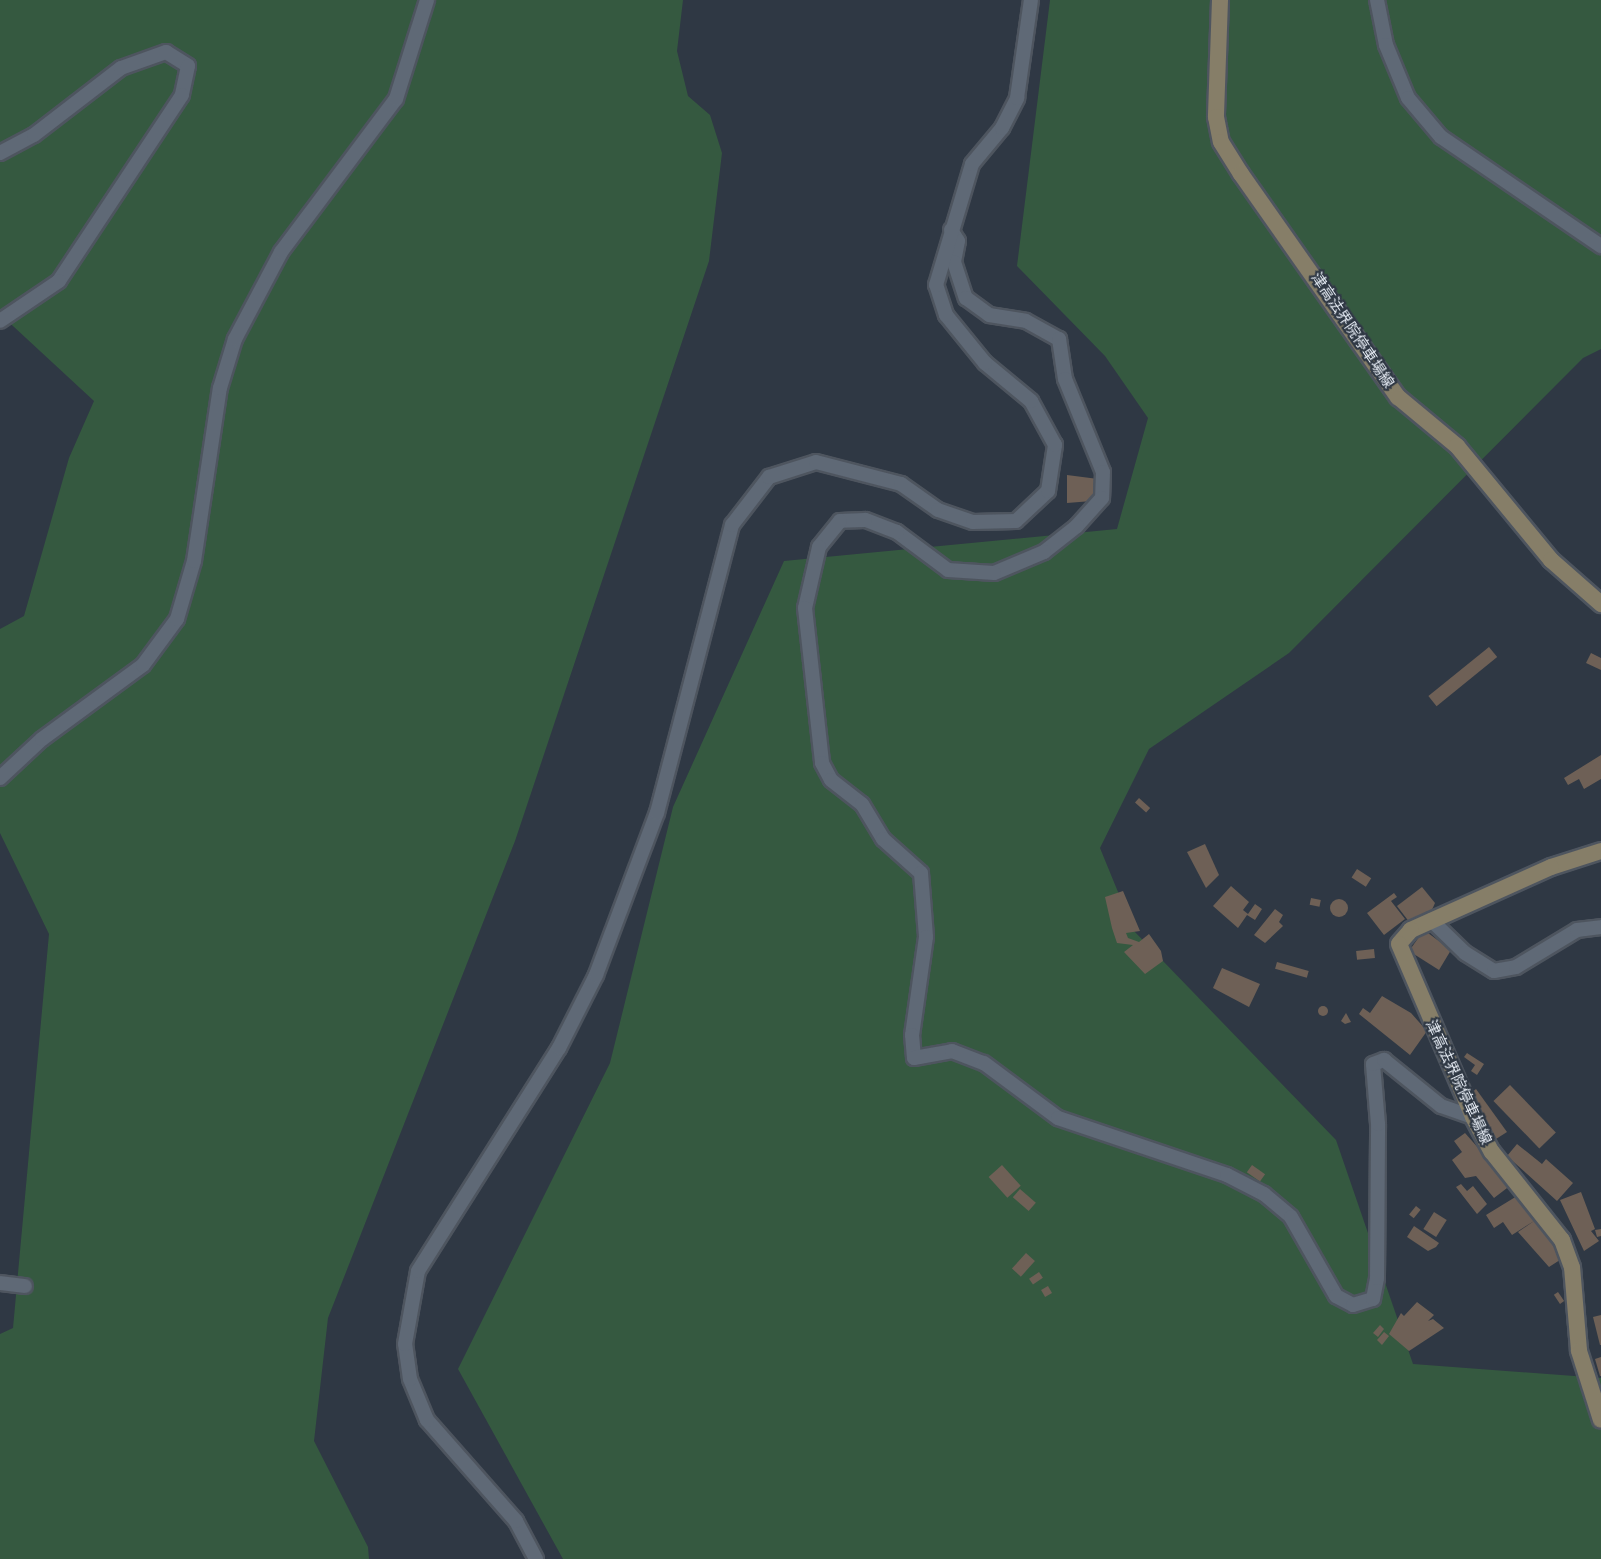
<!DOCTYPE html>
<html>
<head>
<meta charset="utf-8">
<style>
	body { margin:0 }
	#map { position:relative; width:1601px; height:1559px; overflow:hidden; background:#2f3844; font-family:Manrope,"Noto Sans JP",sans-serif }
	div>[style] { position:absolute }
	.green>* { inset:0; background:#355940 }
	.building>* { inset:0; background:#6e6056; transform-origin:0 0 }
	.round { border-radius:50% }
	.roads { filter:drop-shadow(2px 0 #4e555f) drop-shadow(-2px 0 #4e555f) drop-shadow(0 2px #4e555f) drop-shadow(0 -2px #4e555f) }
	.minor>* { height:14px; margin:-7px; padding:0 7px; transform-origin:7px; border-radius:7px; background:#5f6976 }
	.secondary>* { height:16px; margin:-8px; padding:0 8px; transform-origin:8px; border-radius:8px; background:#867e68 }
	span { translate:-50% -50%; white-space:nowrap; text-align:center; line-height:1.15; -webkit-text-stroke:4.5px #2f3844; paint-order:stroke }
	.street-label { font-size:15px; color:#e9eff7 }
</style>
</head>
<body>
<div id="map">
	<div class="green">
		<i style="clip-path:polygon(0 0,683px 0,677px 51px,688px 96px,710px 115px,722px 153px,709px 261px,515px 841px,328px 1318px,314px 1441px,368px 1547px,369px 1559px,0 1559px,0 1334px,13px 1328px,49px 934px,0 833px,0 629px,24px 616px,69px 458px,94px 401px,0 314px)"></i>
		<i style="clip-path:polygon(1050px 0,1601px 0,1601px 349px,1583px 358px,1289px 653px,1149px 749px,1100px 848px,1134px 931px,1336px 1140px,1413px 1364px,1601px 1378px,1601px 1559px,563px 1559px,458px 1369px,610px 1063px,673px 807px,784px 561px,1117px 529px,1148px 418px,1105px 356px,1017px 266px)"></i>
	</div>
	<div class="building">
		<i style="clip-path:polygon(1067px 475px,1098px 479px,1092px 501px,1067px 503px)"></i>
		<i style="left:1489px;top:647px;width:13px;height:78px;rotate:51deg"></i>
		<i style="clip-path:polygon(1591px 653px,1601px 658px,1601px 670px,1586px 663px)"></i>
		<i style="clip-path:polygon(1601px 755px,1601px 779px,1584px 789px,1579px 779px,1568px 785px,1564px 778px)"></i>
		<i style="left:1139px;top:798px;width:15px;height:6px;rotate:42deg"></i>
		<i style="clip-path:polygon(1205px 844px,1219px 875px,1206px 888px,1187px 852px)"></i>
		<i style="left:1357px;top:869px;width:17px;height:10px;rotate:33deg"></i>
		<i style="clip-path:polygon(1231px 886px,1249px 902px,1243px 910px,1248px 914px,1255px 904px,1262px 909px,1255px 920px,1247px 915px,1238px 928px,1213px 906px)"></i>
		<i style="clip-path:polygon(1422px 887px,1435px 903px,1431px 912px,1410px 923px,1397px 906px)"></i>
		<i style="clip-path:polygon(1123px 891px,1140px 931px,1126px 933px,1128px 938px,1139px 942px,1149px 934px,1161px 951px,1163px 961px,1145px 974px,1124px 952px,1133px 945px,1117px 943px,1112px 928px,1105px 897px)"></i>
		<i style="clip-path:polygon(1394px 893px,1397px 897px,1391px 901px,1405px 919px,1384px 935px,1367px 913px)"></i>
		<i style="left:1311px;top:898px;width:10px;height:7px;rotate:11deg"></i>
		<i class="round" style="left:1330px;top:899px;width:18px;height:18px"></i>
		<i style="clip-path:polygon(1275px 909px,1283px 915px,1279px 922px,1283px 926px,1265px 943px,1254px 935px)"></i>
		<i style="clip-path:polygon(1424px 930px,1451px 950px,1439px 970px,1409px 951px)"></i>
		<i style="left:1374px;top:949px;width:9px;height:18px;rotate:84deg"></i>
		<i style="left:1277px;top:962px;width:33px;height:7px;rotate:16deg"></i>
		<i style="clip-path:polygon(1222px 968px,1260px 984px,1249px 1007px,1213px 988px)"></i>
		<i style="clip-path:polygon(1382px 996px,1411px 1013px,1427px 1031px,1410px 1055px,1359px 1014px,1363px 1008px,1370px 1013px)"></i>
		<i class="round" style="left:1318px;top:1006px;width:10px;height:10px"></i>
		<i style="clip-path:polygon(1346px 1013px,1351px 1022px,1345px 1024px,1341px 1021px)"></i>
		<i style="clip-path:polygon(1467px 1053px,1484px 1064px,1477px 1075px,1471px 1071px,1475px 1065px,1464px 1057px)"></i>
		<i style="left:1510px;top:1085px;width:66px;height:23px;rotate:46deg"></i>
		<i style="clip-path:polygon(1476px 1089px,1507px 1132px,1496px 1139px,1470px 1094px)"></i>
		<i style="clip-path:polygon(1465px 1133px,1511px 1185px,1494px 1198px,1476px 1176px,1465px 1178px,1452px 1160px,1462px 1152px,1454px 1141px)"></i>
		<i style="clip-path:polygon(1517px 1144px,1542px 1164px,1546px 1159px,1573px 1183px,1557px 1201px,1507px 1156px)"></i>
		<i style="left:1002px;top:1165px;width:28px;height:18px;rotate:48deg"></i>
		<i style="left:1252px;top:1165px;width:16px;height:9px;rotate:35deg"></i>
		<i style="clip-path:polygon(1461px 1184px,1467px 1191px,1473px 1186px,1487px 1204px,1477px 1214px,1456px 1187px)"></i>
		<i style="left:1020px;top:1189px;width:21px;height:11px;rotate:41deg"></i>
		<i style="clip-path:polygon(1581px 1192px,1595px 1229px,1591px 1231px,1599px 1241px,1584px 1251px,1560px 1200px)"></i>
		<i style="clip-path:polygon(1517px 1196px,1563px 1258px,1549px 1267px,1518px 1232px,1534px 1221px,1512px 1235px,1503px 1222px,1494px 1228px,1486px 1215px)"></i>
		<i style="left:1416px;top:1206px;width:6px;height:11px;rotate:39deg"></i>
		<i style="left:1434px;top:1212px;width:15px;height:20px;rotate:32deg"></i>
		<i style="clip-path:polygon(1414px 1226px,1439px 1243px,1436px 1247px,1428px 1251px,1407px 1237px)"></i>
		<i style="clip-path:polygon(1601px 1229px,1601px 1236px,1597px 1237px,1595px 1230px)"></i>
		<i style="left:1026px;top:1253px;width:12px;height:21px;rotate:42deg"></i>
		<i style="left:1039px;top:1272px;width:7px;height:12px;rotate:56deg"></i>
		<i style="left:1048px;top:1286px;width:8px;height:8px;rotate:60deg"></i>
		<i style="left:1558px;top:1292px;width:11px;height:5px;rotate:56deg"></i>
		<i style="clip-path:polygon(1417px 1302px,1434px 1315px,1428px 1321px,1433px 1319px,1444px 1328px,1409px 1351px,1389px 1334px,1401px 1313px,1404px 1316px)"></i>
		<i style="clip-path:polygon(1601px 1315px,1601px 1345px,1600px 1345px,1593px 1317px)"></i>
		<i style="clip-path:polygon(1380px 1325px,1384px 1329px,1378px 1337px,1373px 1333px)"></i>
		<i style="clip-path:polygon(1384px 1332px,1389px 1336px,1382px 1345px,1377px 1340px)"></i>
		<i style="clip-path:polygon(1601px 1357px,1601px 1376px,1600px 1376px,1595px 1359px)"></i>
	</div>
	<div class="roads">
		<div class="minor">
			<i style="left:1377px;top:0;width:46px;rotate:78.7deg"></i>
			<i style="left:1386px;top:45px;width:57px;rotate:67.5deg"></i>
			<i style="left:1408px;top:98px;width:51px;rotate:49.8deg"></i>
			<i style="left:1441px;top:137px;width:194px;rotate:34.3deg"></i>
			<i style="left:0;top:153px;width:38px;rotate:-28deg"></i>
			<i style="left:34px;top:135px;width:110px;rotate:-37.6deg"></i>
			<i style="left:121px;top:68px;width:48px;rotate:-19.6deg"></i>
			<i style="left:166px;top:52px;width:26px;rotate:32deg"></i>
			<i style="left:188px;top:66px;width:30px;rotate:102deg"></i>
			<i style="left:182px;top:95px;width:223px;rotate:123.5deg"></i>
			<i style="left:59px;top:281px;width:71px;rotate:145.9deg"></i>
			<i style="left:951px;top:230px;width:13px;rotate:58deg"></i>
			<i style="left:958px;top:241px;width:21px;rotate:101deg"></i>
			<i style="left:954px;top:262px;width:38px;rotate:72deg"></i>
			<i style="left:966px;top:298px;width:29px;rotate:36deg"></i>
			<i style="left:989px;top:315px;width:37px;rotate:9deg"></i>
			<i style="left:1026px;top:321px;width:38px;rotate:29deg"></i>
			<i style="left:1059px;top:339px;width:40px;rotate:81.5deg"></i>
			<i style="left:1065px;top:379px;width:100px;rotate:67.8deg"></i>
			<i style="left:1103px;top:472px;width:26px;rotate:92deg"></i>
			<i style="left:1102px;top:498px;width:38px;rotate:132deg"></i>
			<i style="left:1077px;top:526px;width:42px;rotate:141.8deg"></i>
			<i style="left:1044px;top:552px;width:54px;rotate:157.2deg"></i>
			<i style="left:994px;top:573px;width:46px;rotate:-176.3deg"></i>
			<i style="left:948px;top:570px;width:64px;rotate:-143.3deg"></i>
			<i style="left:897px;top:532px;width:34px;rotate:-159deg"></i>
			<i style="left:865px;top:520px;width:25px;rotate:178deg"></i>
			<i style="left:840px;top:521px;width:33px;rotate:129deg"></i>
			<i style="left:819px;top:547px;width:63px;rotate:102.9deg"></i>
			<i style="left:805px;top:608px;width:156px;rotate:83.7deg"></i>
			<i style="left:822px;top:763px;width:19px;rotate:62deg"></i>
			<i style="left:831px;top:780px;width:39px;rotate:38deg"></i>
			<i style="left:862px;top:804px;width:41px;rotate:59deg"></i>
			<i style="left:883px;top:839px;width:51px;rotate:41.8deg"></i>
			<i style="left:921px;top:873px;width:64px;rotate:85.5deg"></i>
			<i style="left:926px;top:937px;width:99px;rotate:98.1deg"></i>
			<i style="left:912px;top:1035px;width:23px;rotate:85deg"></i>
			<i style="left:914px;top:1058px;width:39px;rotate:-10deg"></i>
			<i style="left:952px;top:1051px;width:34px;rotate:21deg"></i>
			<i style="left:984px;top:1063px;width:92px;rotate:36.6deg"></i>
			<i style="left:1058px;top:1118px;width:178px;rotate:18.6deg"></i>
			<i style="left:1227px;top:1175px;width:42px;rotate:27.2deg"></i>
			<i style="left:1264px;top:1194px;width:35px;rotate:40deg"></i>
			<i style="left:1291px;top:1217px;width:91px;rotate:60.3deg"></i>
			<i style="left:1336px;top:1296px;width:19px;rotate:28deg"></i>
			<i style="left:1353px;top:1305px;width:21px;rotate:-17deg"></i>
			<i style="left:1373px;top:1299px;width:21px;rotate:-79deg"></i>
			<i style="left:1377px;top:1278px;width:154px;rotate:-89.6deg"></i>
			<i style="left:1378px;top:1124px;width:60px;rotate:-94.8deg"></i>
			<i style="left:1373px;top:1064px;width:12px;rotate:-20deg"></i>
			<i style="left:1384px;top:1060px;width:73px;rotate:38.9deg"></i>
			<i style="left:1441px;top:1106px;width:34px;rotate:19deg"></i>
			<i style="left:0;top:778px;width:57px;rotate:-42.9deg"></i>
			<i style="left:42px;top:739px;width:125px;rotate:-36.2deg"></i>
			<i style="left:143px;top:665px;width:57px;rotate:-53.5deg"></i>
			<i style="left:177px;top:619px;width:60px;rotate:-73.7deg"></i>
			<i style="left:194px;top:561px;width:175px;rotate:-81.5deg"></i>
			<i style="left:220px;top:388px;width:51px;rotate:-73deg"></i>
			<i style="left:235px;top:339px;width:98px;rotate:-62.1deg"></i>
			<i style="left:281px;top:252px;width:191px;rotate:-53.1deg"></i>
			<i style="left:396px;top:99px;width:104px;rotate:-72.6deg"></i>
			<i style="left:1431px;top:920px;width:47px;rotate:44.1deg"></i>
			<i style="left:1465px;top:953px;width:34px;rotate:32deg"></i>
			<i style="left:1494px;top:971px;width:22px;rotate:-10deg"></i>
			<i style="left:1516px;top:967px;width:71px;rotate:-31.2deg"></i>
			<i style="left:1577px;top:930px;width:24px;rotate:-7deg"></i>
			<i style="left:0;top:1283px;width:25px;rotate:7deg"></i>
			<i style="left:536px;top:1559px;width:43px;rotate:-117.8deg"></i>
			<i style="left:516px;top:1521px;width:135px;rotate:-131.4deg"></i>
			<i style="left:427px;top:1420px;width:44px;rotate:-112.5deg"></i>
			<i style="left:410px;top:1379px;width:35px;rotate:-98deg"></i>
			<i style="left:405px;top:1344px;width:74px;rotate:-79.9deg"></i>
			<i style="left:418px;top:1271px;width:264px;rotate:-57.7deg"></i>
			<i style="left:559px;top:1048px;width:82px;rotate:-63.1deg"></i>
			<i style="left:596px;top:975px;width:173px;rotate:-69.4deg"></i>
			<i style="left:657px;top:813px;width:298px;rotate:-75.4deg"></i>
			<i style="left:732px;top:525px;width:61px;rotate:-52.4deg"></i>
			<i style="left:769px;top:477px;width:49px;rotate:-17.7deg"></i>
			<i style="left:816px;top:462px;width:88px;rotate:14.5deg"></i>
			<i style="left:901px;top:484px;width:45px;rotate:35.1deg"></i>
			<i style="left:938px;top:510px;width:37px;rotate:19deg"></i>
			<i style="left:973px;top:522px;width:43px;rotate:-1.3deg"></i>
			<i style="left:1016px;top:521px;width:44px;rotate:-43.2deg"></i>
			<i style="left:1048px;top:491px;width:47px;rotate:-81.3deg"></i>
			<i style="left:1055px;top:445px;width:50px;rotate:-118.6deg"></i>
			<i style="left:1031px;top:401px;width:60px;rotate:-140.4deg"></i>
			<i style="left:985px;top:363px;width:62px;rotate:-129.1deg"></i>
			<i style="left:946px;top:315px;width:32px;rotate:-108deg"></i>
			<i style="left:936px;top:285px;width:126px;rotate:-73.4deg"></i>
			<i style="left:972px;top:164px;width:47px;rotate:-50.2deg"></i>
			<i style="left:1002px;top:128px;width:34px;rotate:-63deg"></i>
			<i style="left:1017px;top:98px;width:99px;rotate:-81.9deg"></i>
		</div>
		<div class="secondary">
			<i style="left:1220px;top:0;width:117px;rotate:92deg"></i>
			<i style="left:1216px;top:117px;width:25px;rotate:79deg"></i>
			<i style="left:1221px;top:142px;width:38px;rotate:58deg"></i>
			<i style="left:1241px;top:174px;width:273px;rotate:54.9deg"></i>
			<i style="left:1398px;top:397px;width:77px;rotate:39.7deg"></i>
			<i style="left:1457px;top:446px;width:148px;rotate:50.5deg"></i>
			<i style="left:1551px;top:560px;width:67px;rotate:41.3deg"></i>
			<i style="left:1601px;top:851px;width:52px;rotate:162.3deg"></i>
			<i style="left:1551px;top:867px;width:154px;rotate:155.8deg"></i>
			<i style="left:1411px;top:930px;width:18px;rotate:131deg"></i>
			<i style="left:1399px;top:944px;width:188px;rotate:66.8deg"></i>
			<i style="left:1473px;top:1117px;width:40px;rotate:62deg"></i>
			<i style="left:1492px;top:1152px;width:112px;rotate:51.5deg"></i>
			<i style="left:1562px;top:1240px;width:29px;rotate:70deg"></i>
			<i style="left:1572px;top:1267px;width:84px;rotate:85.2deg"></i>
			<i style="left:1579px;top:1351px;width:72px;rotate:72.3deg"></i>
		</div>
	</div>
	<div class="street-label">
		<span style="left:1353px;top:330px;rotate:56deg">津高法界院停車場線</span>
		<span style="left:1459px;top:1082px;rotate:65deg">津高法界院停車場線</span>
	</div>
</div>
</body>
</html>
